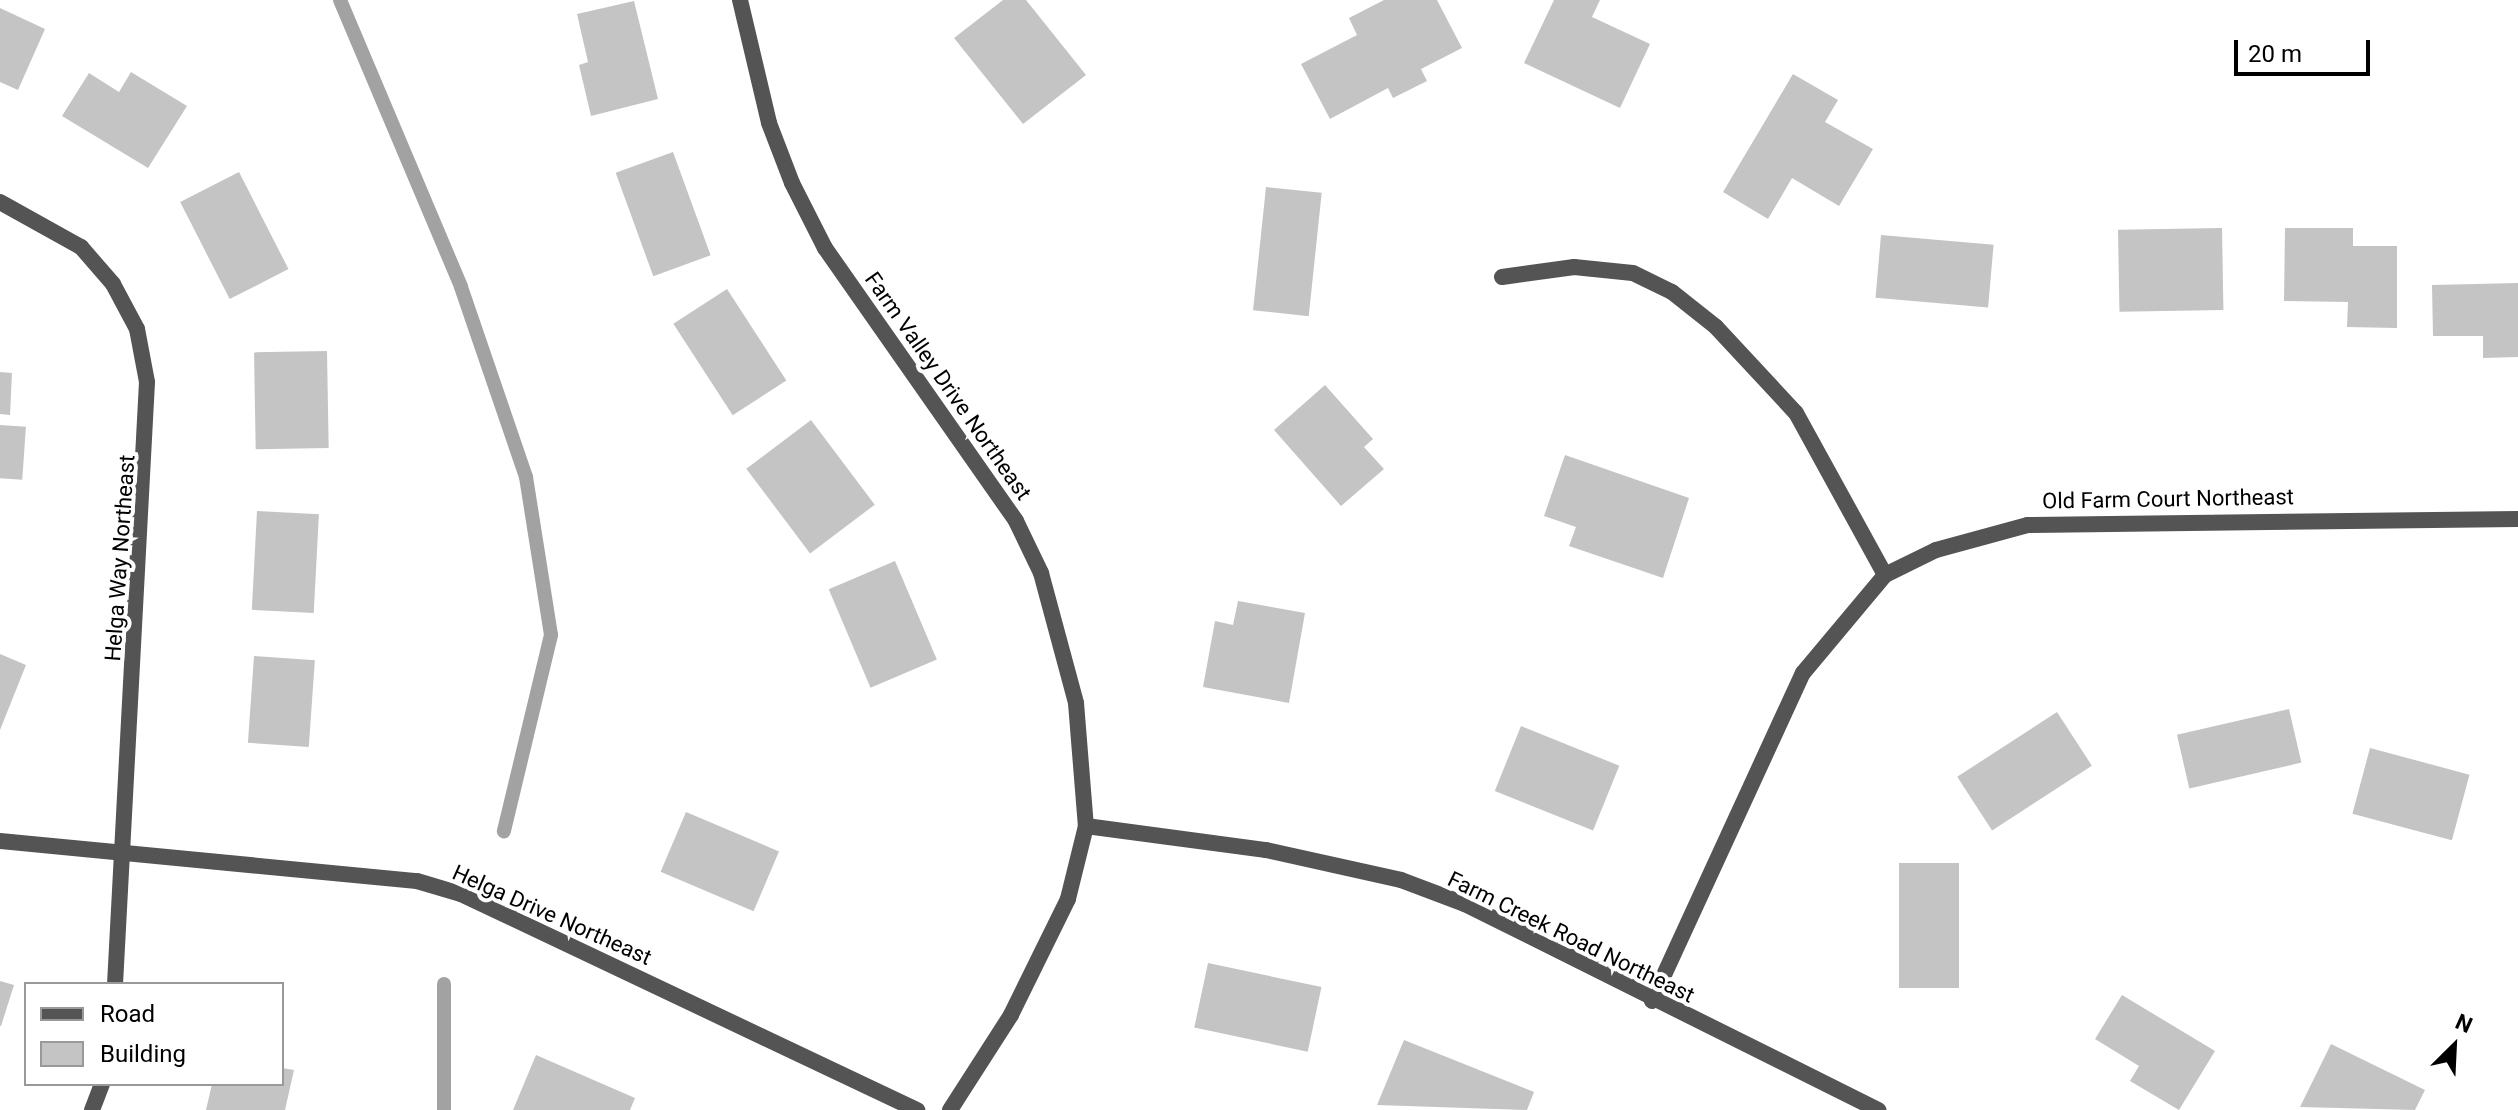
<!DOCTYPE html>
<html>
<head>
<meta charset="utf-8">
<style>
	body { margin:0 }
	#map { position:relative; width:2518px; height:1110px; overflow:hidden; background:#fff; font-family:Roboto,sans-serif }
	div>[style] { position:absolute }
	.stream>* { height:14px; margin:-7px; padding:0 7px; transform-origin:7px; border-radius:7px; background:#a2a2a2 }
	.building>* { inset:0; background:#c4c4c4; transform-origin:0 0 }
	.minor>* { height:16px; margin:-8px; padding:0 8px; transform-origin:8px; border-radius:8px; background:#545454 }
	span { translate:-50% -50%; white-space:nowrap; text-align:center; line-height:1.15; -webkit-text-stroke:8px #fff; paint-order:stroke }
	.street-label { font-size:22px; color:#000 }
	.legend { position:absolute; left:24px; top:982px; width:260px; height:104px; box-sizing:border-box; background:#fff; border:2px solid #999; margin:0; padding:10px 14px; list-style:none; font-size:24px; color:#000 }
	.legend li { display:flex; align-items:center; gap:16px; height:40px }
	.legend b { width:40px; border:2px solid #999 }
	.north { position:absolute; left:2414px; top:1006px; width:80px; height:80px; -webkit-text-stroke:6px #fff; paint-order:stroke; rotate:24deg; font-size:22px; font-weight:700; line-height:32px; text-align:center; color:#000 }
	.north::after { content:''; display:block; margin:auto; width:28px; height:36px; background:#000; clip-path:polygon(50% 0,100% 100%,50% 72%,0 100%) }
	.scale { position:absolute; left:2234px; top:40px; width:136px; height:36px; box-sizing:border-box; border:4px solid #000; border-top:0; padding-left:10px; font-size:24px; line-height:28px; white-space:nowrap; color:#000; -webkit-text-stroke:6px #fff; paint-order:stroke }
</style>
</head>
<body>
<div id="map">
	<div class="stream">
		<i style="left:340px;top:0;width:311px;rotate:67.1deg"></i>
		<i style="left:461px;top:287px;width:201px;rotate:71.1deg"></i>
		<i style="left:526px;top:477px;width:160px;rotate:81deg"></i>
		<i style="left:551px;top:635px;width:202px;rotate:103.5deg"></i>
		<i style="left:444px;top:984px;width:126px;rotate:90deg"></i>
	</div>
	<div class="building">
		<i style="clip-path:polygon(1003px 0,1026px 0,1086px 75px,1023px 124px,954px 38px)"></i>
		<i style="clip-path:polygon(1384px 0,1437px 0,1462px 48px,1421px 69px,1427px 81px,1393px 98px,1388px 88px,1330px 119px,1301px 64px,1357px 35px,1349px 18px)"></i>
		<i style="clip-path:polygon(1554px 0,1600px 0,1592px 17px,1650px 44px,1620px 108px,1524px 63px)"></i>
		<i style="clip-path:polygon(634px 1px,658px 99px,591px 116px,579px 65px,588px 62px,577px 14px)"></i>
		<i style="clip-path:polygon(0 8px,45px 29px,18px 90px,0 82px)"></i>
		<i style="clip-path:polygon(131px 72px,187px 106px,148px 168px,62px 116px,89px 73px,119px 92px)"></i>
		<i style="clip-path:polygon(1793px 74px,1838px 100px,1825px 122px,1873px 149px,1839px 206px,1792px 178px,1768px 219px,1723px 192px)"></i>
		<i style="left:673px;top:152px;width:110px;height:61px;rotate:70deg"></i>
		<i style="left:239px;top:172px;width:109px;height:66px;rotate:63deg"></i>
		<i style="left:1266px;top:187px;width:56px;height:124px;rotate:6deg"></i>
		<i style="left:2222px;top:228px;width:82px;height:104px;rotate:89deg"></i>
		<i style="clip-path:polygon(2285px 228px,2353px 228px,2353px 246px,2397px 246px,2397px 328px,2347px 327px,2348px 302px,2284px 301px)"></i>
		<i style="left:1881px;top:235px;width:113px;height:63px;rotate:5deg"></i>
		<i style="clip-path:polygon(2518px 283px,2518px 357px,2483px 358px,2483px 336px,2433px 336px,2432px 285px)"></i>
		<i style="left:727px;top:289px;width:109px;height:64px;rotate:57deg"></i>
		<i style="left:327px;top:351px;width:97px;height:73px;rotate:89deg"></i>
		<i style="clip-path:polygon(0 372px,12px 373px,10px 415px,0 414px)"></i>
		<i style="clip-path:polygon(1325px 385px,1373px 439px,1364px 447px,1384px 469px,1341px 506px,1274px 430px)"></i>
		<i style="left:811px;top:420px;width:106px;height:81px;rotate:53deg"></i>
		<i style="left:0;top:425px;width:26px;height:53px;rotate:4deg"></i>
		<i style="clip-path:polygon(1565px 455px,1689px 498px,1663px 578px,1569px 546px,1576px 527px,1544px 516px)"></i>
		<i style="left:257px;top:511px;width:62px;height:99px;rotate:3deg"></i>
		<i style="left:895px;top:561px;width:107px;height:72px;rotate:67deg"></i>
		<i style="clip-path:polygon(1238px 601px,1305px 613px,1289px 703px,1203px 687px,1215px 621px,1233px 625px)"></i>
		<i style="clip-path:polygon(0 654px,26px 665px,0 730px)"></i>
		<i style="left:254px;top:656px;width:61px;height:87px;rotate:4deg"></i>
		<i style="left:2289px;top:709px;width:55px;height:115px;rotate:77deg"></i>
		<i style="left:2057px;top:712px;width:64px;height:119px;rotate:57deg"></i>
		<i style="left:1521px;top:726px;width:106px;height:70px;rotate:22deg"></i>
		<i style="left:2370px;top:748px;width:103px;height:68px;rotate:15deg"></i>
		<i style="left:686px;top:812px;width:101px;height:65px;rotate:23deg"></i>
		<i style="left:1899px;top:863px;width:60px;height:125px"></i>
		<i style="left:1208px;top:963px;width:116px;height:66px;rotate:12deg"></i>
		<i style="clip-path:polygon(0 981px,14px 985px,1px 1026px,0 1026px)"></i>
		<i style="clip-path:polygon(2122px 995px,2215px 1051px,2179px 1110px,2130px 1081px,2139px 1066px,2095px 1039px)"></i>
		<i style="clip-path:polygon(1404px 1040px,1534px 1092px,1527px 1110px,1377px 1105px)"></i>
		<i style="clip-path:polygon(2331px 1044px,2425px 1090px,2415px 1110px,2300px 1107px)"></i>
		<i style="clip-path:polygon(536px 1055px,635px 1098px,630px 1110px,513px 1110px)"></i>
		<i style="clip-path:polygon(282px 1068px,294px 1070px,285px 1110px,206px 1110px,212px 1084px,282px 1084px)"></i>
	</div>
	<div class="minor">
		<i style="left:740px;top:0;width:126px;rotate:76.7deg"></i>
		<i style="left:769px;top:123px;width:64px;rotate:69deg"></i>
		<i style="left:792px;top:183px;width:73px;rotate:63.1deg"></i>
		<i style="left:825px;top:248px;width:333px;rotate:55deg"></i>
		<i style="left:1016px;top:521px;width:58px;rotate:64.3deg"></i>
		<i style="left:1041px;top:573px;width:135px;rotate:74.9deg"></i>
		<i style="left:1076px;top:703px;width:123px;rotate:85.4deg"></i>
		<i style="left:1086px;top:826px;width:75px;rotate:103.9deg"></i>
		<i style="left:1068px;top:899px;width:129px;rotate:116.2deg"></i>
		<i style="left:1011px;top:1015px;width:113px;rotate:122.7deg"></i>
		<i style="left:0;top:202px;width:93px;rotate:29.1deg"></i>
		<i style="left:81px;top:247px;width:49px;rotate:49.1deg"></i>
		<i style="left:113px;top:284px;width:51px;rotate:61.9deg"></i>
		<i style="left:137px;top:329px;width:54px;rotate:79.3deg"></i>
		<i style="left:147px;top:382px;width:603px;rotate:93.04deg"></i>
		<i style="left:1502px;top:277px;width:73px;rotate:-7.9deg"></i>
		<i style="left:1574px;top:267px;width:59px;rotate:5.8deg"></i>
		<i style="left:1633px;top:273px;width:43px;rotate:26deg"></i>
		<i style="left:1672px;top:292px;width:56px;rotate:38.5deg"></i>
		<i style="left:1716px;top:327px;width:117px;rotate:47.1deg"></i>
		<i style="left:1796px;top:413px;width:185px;rotate:61.2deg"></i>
		<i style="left:1086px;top:826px;width:182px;rotate:7.6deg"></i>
		<i style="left:1266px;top:850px;width:138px;rotate:12.5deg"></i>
		<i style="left:1401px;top:880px;width:68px;rotate:20.6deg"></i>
		<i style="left:1465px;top:904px;width:462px;rotate:26.5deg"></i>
		<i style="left:0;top:841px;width:419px;rotate:5.5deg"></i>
		<i style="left:417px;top:881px;width:46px;rotate:16.5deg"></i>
		<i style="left:461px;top:894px;width:505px;rotate:25.35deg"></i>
		<i style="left:1652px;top:1001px;width:361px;rotate:-65.3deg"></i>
		<i style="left:1803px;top:673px;width:128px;rotate:-50.1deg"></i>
		<i style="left:1885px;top:575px;width:57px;rotate:-26.1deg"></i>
		<i style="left:1936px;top:550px;width:95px;rotate:-15.2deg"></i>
		<i style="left:2028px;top:525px;width:490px;rotate:-0.7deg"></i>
		<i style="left:92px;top:1110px;width:28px;rotate:-69deg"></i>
	</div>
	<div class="street-label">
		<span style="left:948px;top:386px;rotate:55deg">Farm Valley Drive Northeast</span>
		<span style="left:2168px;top:499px;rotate:-1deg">Old Farm Court Northeast</span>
		<span style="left:120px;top:558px;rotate:-86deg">Helga Way Northeast</span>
		<span style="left:552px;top:915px;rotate:24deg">Helga Drive Northeast</span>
		<span style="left:1571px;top:937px;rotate:26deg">Farm Creek Road Northeast</span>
	</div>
	<ul class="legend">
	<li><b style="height:10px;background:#545454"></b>Road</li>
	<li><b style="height:22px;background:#c4c4c4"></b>Building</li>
	</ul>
	<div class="north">N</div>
	<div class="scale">20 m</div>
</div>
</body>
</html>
